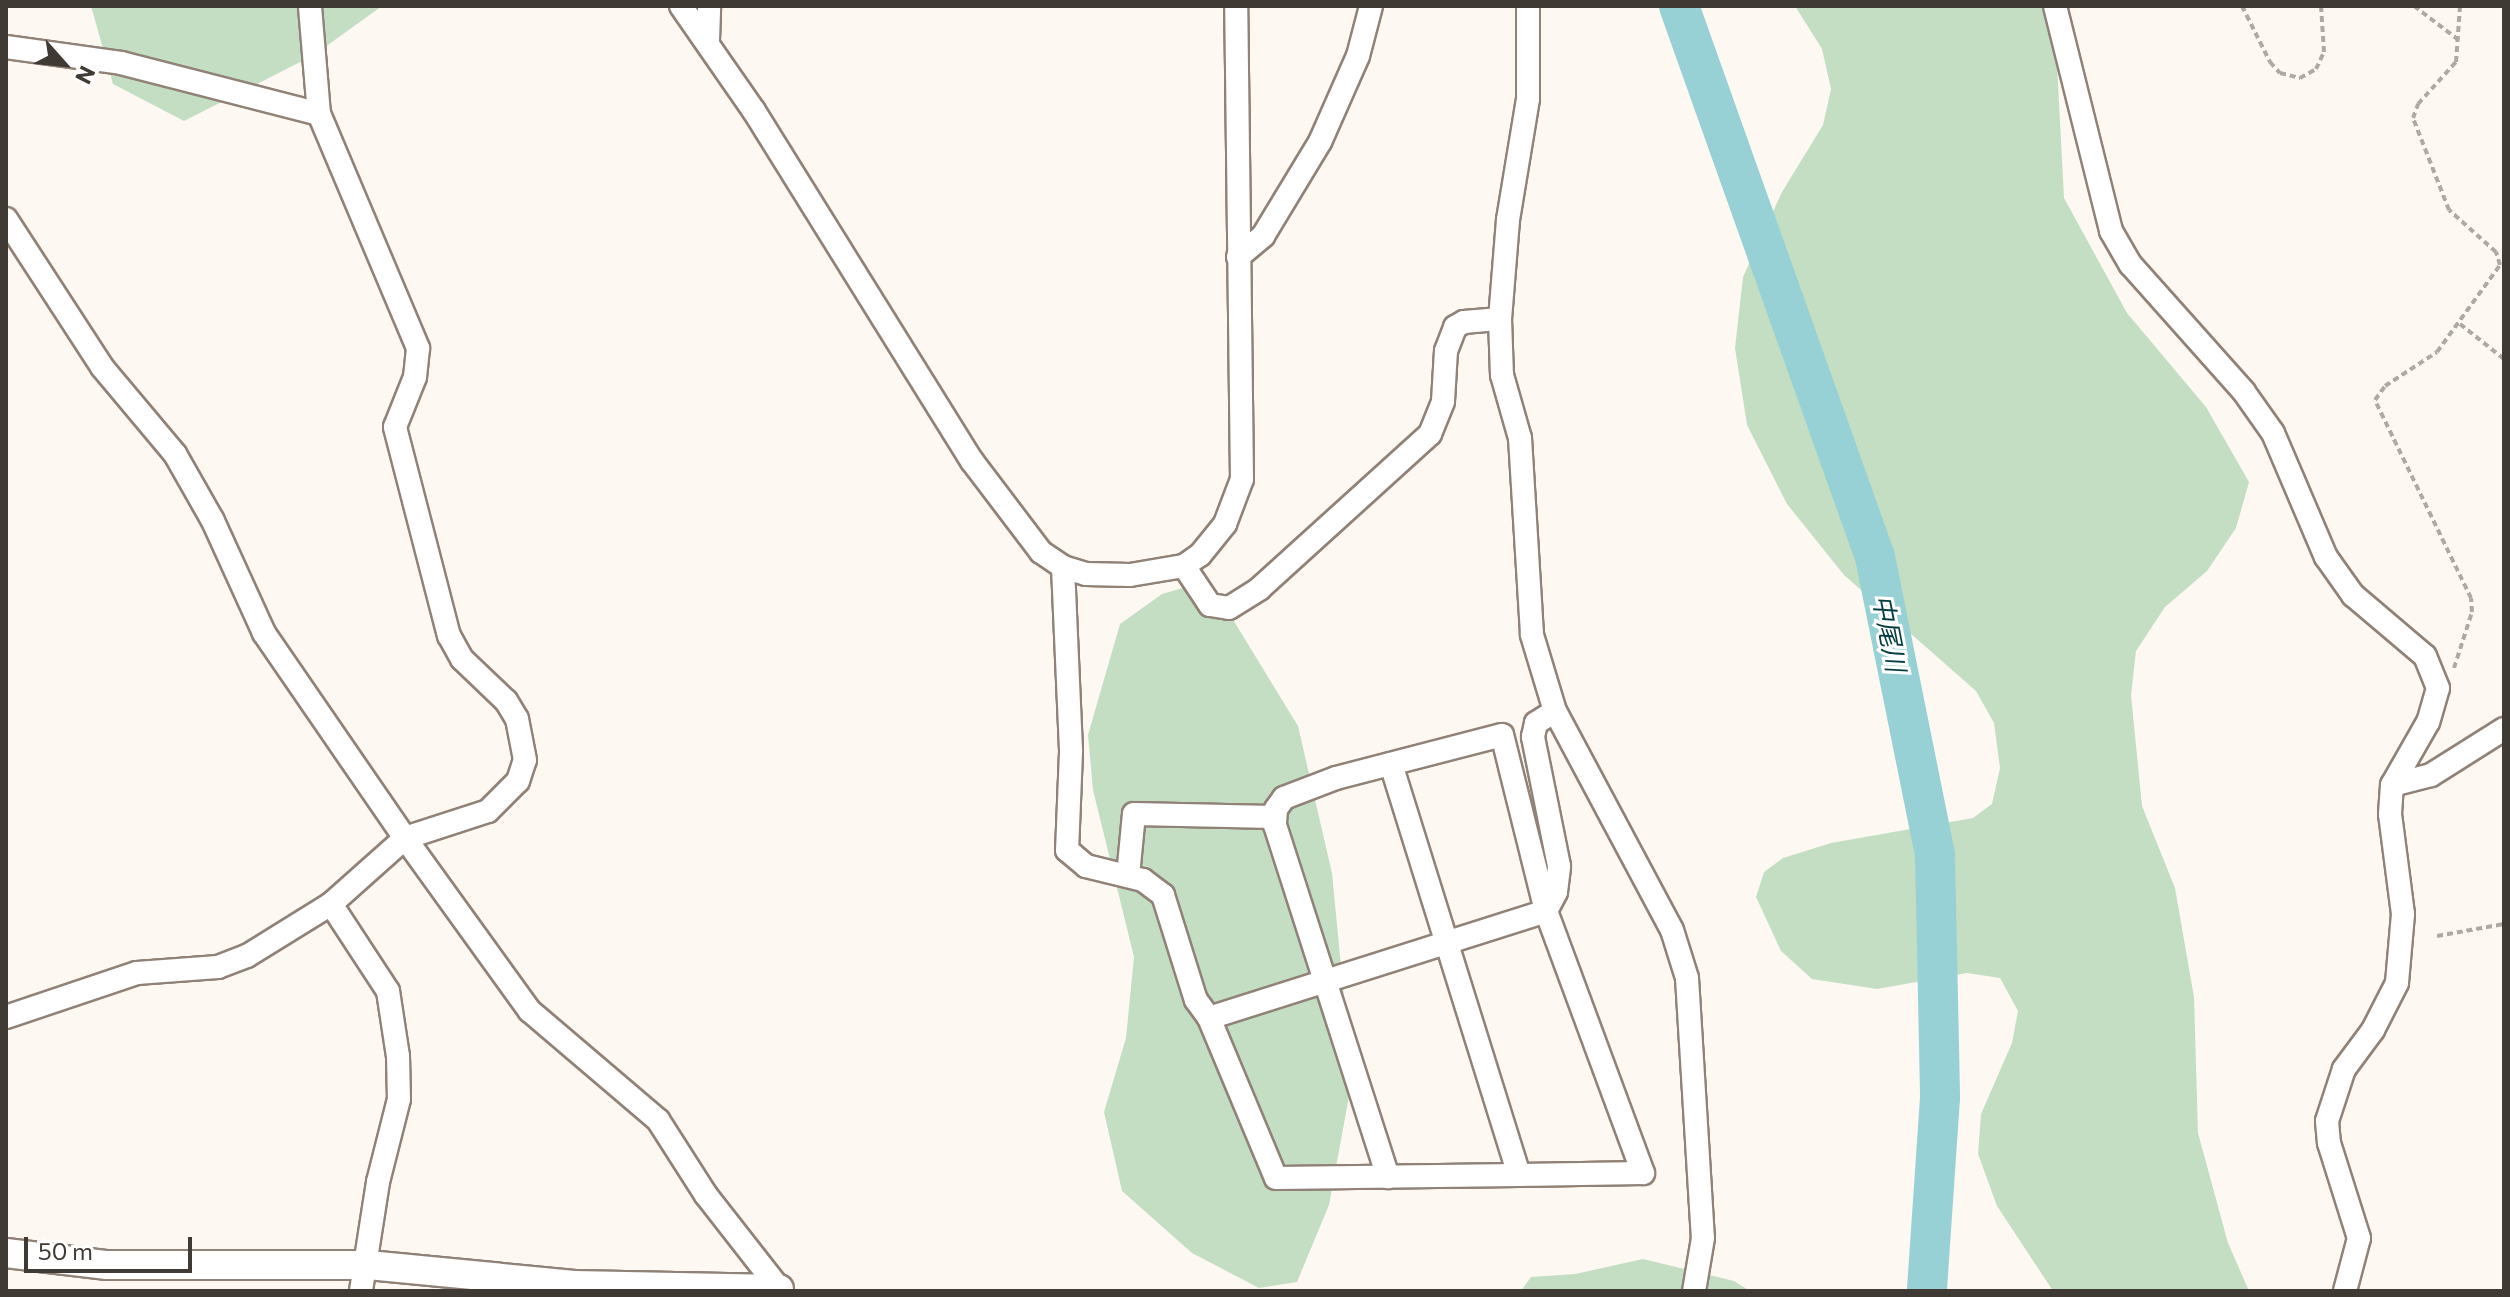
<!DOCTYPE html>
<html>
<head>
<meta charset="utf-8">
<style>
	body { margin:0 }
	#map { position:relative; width:2510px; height:1297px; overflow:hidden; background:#fef8f3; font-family:Commissioner,"Noto Sans JP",sans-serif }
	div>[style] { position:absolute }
	.green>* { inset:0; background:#c4dec3 }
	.river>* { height:40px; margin:-20px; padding:0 20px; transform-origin:20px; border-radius:20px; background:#98d1d5 }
	.path>* { height:4px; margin-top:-2px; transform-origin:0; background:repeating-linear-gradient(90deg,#afa9a4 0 6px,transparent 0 10px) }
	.roads { filter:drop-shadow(2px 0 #908277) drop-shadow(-2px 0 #908277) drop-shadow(0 2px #908277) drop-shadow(0 -2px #908277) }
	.minor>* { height:22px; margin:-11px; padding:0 11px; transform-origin:11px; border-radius:11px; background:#fff }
	.tertiary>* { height:28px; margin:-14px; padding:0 14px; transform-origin:14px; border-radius:14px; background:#fff }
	span { translate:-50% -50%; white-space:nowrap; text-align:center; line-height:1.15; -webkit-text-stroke:6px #fff; paint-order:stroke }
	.water-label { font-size:26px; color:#033b3f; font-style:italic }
	.frame { position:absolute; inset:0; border:8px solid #403a35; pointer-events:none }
	.north { position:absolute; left:24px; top:24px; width:80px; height:80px; -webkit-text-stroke:6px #fff; paint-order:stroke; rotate:117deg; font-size:22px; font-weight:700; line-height:32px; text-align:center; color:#403a35 }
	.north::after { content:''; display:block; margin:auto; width:28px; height:36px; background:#403a35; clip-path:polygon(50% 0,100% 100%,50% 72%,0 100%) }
	.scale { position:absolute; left:24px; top:1237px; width:168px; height:36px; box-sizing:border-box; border:4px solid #403a35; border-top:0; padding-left:10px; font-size:24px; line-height:28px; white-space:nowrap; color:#403a35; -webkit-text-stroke:6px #fff; paint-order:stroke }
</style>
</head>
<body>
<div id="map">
	<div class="green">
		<i style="clip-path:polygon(91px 6px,382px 6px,314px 55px,184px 121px,113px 84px)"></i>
		<i style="clip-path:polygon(1795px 6px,2054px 6px,2064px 198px,2127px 313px,2206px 407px,2249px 482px,2236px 528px,2207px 571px,2165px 607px,2136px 651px,2131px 695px,2142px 806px,2175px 888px,2194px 997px,2198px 1133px,2228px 1243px,2249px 1291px,2053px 1291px,1997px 1206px,1978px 1154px,1981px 1114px,2012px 1043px,2018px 1011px,2000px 978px,1967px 973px,1877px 989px,1812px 979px,1781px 951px,1756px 897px,1764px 872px,1783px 858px,1831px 843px,1973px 818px,1992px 804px,2000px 768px,1994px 723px,1976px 691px,1844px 575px,1787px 504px,1747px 425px,1735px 348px,1743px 277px,1782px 192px,1823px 125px,1831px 89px,1822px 49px)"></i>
		<i style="clip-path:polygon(1193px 585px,1229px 613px,1298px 726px,1332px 873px,1352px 1080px,1329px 1205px,1297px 1282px,1259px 1288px,1192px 1253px,1122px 1191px,1104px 1112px,1126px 1038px,1134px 957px,1093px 790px,1088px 735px,1120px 624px,1162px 594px)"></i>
		<i style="clip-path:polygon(1643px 1259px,1734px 1281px,1750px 1291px,1521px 1291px,1531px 1277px,1575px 1274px)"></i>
	</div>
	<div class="river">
		<i style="left:1679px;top:6px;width:585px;rotate:70.42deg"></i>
		<i style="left:1875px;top:557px;width:304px;rotate:78.6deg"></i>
		<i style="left:1935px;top:855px;width:243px;rotate:88.8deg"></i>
		<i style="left:1940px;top:1098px;width:193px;rotate:93.9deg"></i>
	</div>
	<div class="path">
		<i style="left:2242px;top:6px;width:63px;rotate:63.4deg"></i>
		<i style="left:2270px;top:62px;width:15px;rotate:48deg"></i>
		<i style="left:2280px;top:73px;width:21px;rotate:14deg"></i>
		<i style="left:2300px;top:78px;width:18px;rotate:-29deg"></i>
		<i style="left:2316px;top:69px;width:19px;rotate:-65deg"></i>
		<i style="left:2324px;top:52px;width:46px;rotate:-93.7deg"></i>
		<i style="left:2414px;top:6px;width:58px;rotate:37.3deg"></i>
		<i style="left:2460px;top:324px;width:56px;rotate:38.5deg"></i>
		<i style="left:2454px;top:668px;width:59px;rotate:-72.2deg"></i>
		<i style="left:2472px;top:612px;width:14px;rotate:-94deg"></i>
		<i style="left:2471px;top:598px;width:220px;rotate:-115.9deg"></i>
		<i style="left:2375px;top:400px;width:17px;rotate:-54deg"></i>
		<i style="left:2385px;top:386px;width:62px;rotate:-33.2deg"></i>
		<i style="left:2437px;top:352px;width:107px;rotate:-54.1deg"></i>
		<i style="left:2500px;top:265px;width:14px;rotate:-107deg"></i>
		<i style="left:2496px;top:252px;width:63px;rotate:-138.2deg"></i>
		<i style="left:2449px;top:210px;width:99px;rotate:-111.4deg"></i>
		<i style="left:2413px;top:118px;width:15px;rotate:-70deg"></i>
		<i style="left:2418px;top:104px;width:57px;rotate:-47.9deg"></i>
		<i style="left:2456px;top:62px;width:56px;rotate:-85.9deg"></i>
		<i style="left:2437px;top:936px;width:68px;rotate:-10.2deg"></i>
	</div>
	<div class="roads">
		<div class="minor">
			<i style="left:681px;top:6px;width:128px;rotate:55.2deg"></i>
			<i style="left:754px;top:111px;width:412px;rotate:58.1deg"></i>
			<i style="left:972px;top:461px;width:114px;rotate:52.8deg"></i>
			<i style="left:1041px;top:552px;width:27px;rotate:34deg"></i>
			<i style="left:1063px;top:567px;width:24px;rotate:17deg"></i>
			<i style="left:1086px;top:574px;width:44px;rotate:1.3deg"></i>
			<i style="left:1130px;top:575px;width:55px;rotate:-9.5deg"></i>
			<i style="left:1184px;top:566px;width:19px;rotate:-35deg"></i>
			<i style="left:1200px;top:555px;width:40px;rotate:-51deg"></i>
			<i style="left:1225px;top:524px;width:48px;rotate:-69.3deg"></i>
			<i style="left:1242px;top:479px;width:473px;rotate:-90.7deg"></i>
			<i style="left:1528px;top:6px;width:93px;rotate:90deg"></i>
			<i style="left:1528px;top:99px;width:123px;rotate:99.4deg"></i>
			<i style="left:1508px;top:220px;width:99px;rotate:94.6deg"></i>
			<i style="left:1500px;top:319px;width:56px;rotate:88deg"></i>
			<i style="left:1502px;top:375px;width:66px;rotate:74.1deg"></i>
			<i style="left:1520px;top:438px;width:197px;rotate:86.5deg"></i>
			<i style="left:1532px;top:635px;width:79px;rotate:73.2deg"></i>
			<i style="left:1555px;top:711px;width:248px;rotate:61.9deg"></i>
			<i style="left:1672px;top:930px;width:50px;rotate:72.6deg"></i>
			<i style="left:1687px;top:978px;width:260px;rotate:86.5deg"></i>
			<i style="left:1703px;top:1238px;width:54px;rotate:99.6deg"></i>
			<i style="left:2055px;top:6px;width:232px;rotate:76deg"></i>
			<i style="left:2111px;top:231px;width:39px;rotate:60deg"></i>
			<i style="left:2131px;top:265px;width:170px;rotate:48.3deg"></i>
			<i style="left:2244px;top:392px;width:50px;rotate:54.7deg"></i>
			<i style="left:2273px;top:433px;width:135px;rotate:66.9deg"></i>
			<i style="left:2326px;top:557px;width:47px;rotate:54.6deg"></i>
			<i style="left:2353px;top:595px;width:94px;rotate:40.3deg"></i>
			<i style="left:2425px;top:656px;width:35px;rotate:68deg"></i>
			<i style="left:2438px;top:688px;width:35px;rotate:106deg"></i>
			<i style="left:2428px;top:722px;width:73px;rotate:119.7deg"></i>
			<i style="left:2392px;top:785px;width:29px;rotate:94deg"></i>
			<i style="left:2390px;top:814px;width:101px;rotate:82.6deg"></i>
			<i style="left:2403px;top:914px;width:69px;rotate:95deg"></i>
			<i style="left:2397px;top:983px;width:53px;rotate:117.1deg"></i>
			<i style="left:2373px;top:1030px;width:49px;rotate:126.6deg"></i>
			<i style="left:2344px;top:1069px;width:55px;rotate:108.1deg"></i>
			<i style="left:2327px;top:1121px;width:22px;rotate:85deg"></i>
			<i style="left:2329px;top:1143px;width:100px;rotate:72.5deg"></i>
			<i style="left:2359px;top:1238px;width:55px;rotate:104.8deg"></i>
			<i style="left:708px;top:40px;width:34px;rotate:-88deg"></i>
			<i style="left:6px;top:47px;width:116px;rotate:7.9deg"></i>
			<i style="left:121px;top:63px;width:204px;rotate:14.4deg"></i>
			<i style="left:6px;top:219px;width:176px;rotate:57deg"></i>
			<i style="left:102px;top:367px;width:114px;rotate:50deg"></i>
			<i style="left:175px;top:454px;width:77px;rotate:60.4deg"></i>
			<i style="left:213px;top:521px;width:123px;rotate:65.5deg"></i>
			<i style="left:264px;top:633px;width:249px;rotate:55.5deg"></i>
			<i style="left:405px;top:838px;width:213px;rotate:54.2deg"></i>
			<i style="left:530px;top:1011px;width:168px;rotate:40.4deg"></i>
			<i style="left:658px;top:1120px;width:89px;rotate:57.4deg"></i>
			<i style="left:706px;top:1195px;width:122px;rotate:52deg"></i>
			<i style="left:1238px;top:257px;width:33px;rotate:-40deg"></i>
			<i style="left:1263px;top:236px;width:110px;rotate:-58.8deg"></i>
			<i style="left:1320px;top:142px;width:94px;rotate:-66.2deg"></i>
			<i style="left:1358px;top:56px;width:52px;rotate:-75.4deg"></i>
			<i style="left:1184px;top:566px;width:47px;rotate:56.3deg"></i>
			<i style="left:1210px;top:605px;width:19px;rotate:9deg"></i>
			<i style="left:1229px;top:608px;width:36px;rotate:-32deg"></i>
			<i style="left:1259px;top:589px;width:231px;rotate:-42.2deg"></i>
			<i style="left:1430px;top:434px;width:35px;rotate:-68deg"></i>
			<i style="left:1443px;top:401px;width:50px;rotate:-86.6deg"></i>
			<i style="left:1446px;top:351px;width:26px;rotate:-69deg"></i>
			<i style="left:1455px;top:327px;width:10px;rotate:-29deg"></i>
			<i style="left:1464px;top:322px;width:36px;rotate:-5deg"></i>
			<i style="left:1063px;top:567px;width:185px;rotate:87.5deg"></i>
			<i style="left:1071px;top:752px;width:98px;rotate:92.3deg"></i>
			<i style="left:1067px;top:850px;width:25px;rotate:40deg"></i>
			<i style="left:1086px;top:866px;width:59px;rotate:13.8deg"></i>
			<i style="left:1143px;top:880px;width:25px;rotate:37deg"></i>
			<i style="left:1163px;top:895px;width:110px;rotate:72.6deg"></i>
			<i style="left:1196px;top:1000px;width:22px;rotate:54deg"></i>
			<i style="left:1209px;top:1018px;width:173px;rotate:67.3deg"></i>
			<i style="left:1276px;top:1178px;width:243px;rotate:-0.7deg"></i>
			<i style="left:1519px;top:1175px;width:124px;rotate:-0.9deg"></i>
			<i style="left:1643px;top:1173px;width:279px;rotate:-110.3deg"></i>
			<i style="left:1546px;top:911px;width:181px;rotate:-104deg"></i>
			<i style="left:1502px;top:735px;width:171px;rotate:165.5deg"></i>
			<i style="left:1336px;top:778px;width:56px;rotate:159deg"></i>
			<i style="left:1284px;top:798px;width:14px;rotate:126deg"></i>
			<i style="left:1276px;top:809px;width:16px;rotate:94deg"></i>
			<i style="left:1275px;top:825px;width:370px;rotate:72.2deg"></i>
			<i style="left:1391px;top:764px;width:430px;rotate:72.7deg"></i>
			<i style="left:2392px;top:785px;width:40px;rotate:-14.4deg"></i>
			<i style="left:2431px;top:775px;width:86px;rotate:-32.2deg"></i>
			<i style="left:1128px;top:876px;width:62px;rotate:-84.5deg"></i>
			<i style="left:1134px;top:814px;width:140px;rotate:1.2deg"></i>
			<i style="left:331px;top:904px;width:104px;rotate:56.8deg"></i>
			<i style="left:388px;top:991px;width:66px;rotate:81.3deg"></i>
			<i style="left:398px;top:1056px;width:43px;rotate:88.7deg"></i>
			<i style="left:399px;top:1099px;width:86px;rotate:104.2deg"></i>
			<i style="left:378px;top:1182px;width:110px;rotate:98.9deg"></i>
			<i style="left:6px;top:1017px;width:138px;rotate:-18.6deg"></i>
			<i style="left:137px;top:973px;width:81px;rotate:-4.2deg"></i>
			<i style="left:218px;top:967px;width:31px;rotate:-21deg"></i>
			<i style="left:247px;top:956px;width:99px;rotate:-31.8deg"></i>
			<i style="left:331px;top:904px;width:99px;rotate:-41.7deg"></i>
			<i style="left:405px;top:838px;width:87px;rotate:-18deg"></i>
			<i style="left:488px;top:811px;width:42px;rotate:-45deg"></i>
			<i style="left:518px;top:781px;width:22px;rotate:-72deg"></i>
			<i style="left:525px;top:760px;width:42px;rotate:-101deg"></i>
			<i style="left:517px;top:719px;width:21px;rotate:-121deg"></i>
			<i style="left:506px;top:701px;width:61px;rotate:-136.3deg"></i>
			<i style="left:462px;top:659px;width:26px;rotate:-119deg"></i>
			<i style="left:449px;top:636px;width:216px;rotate:-104.5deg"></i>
			<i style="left:395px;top:427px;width:54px;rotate:-68.2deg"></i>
			<i style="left:415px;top:377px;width:29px;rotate:-84deg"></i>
			<i style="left:418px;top:348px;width:254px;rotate:-112.9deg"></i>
			<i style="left:319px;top:114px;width:108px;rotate:-94.8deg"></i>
			<i style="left:1209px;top:1018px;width:354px;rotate:-17.6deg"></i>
			<i style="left:1546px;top:911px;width:21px;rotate:-62deg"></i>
			<i style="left:1556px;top:892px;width:26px;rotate:-83deg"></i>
			<i style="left:1559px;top:866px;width:132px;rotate:-101.4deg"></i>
			<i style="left:1533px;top:737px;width:14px;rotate:-78deg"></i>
			<i style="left:1536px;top:723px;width:22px;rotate:-32deg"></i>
		</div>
		<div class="tertiary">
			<i style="left:6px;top:1253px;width:102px;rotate:6.8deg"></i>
			<i style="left:107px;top:1265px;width:261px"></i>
			<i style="left:368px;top:1265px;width:207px;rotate:5.5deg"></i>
			<i style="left:574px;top:1285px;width:205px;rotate:1.1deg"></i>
		</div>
	</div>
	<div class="water-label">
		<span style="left:1890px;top:633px;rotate:79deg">中尾川</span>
	</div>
	<div class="frame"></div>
	<div class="north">N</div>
	<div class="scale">50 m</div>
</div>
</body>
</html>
